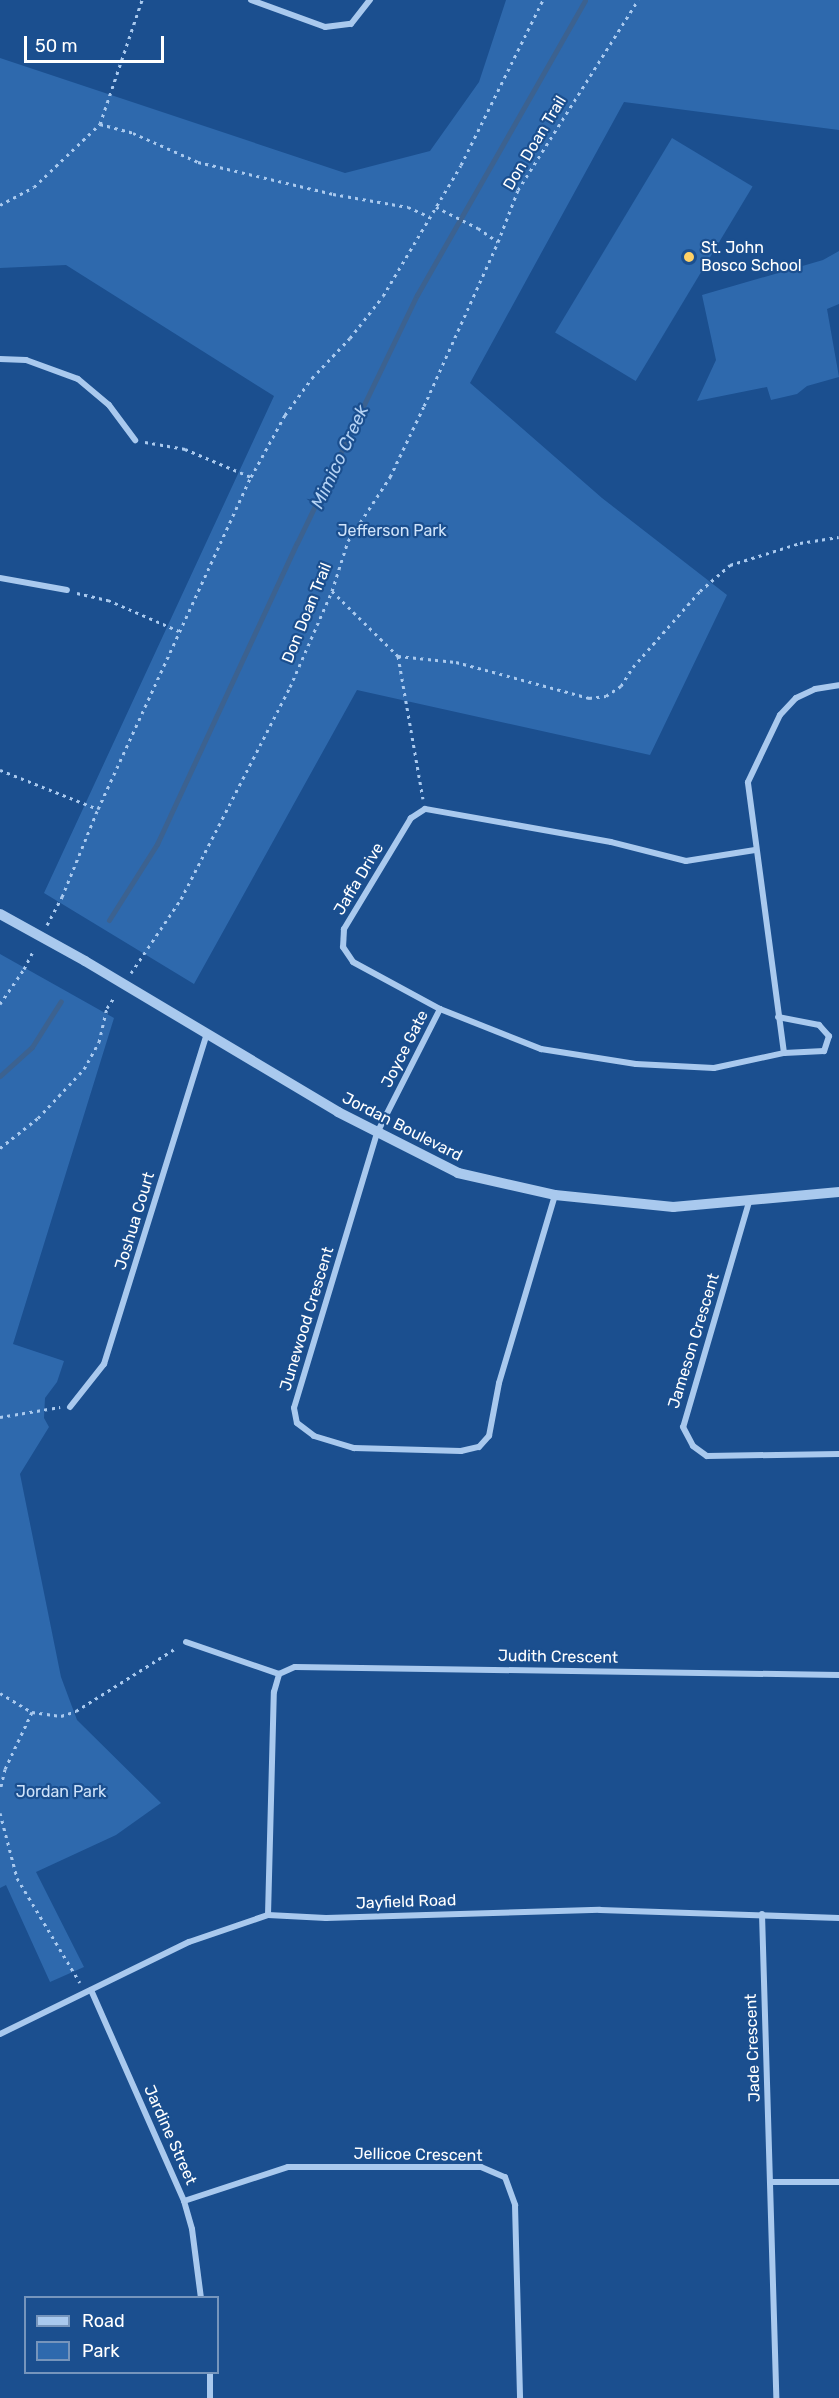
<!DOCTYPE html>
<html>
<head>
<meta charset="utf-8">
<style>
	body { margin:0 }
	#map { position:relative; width:839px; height:2398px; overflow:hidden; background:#1b4f8f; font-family:Rubik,sans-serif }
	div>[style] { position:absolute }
	.green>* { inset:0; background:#2e69ad; transform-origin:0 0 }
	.stream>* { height:5px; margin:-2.5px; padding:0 2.5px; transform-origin:2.5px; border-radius:2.5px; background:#3c6290 }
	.path>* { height:3px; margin-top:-1.5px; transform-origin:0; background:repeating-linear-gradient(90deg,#a9c9ee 0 3px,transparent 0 7.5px) }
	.minor>* { height:6px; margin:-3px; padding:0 3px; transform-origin:3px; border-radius:3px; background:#a9c9ee }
	.tertiary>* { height:10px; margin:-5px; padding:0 5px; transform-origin:5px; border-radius:5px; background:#a9c9ee }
	.dots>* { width:16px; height:16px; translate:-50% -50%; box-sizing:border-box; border:3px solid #1b4f8f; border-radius:50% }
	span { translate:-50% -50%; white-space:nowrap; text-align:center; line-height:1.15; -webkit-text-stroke:4.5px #1b4f8f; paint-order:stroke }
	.street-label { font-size:16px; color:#fff }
	.poi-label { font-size:16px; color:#fff }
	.left { translate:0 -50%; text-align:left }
	.park-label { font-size:16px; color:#cfe3fa }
	.water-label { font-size:18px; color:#b5d3f5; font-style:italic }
	.legend { position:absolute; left:24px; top:2296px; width:195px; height:78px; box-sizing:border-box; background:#1b4f8f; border:2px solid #7695bc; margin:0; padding:8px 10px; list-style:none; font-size:18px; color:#fff }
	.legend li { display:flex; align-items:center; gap:12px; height:30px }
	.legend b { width:30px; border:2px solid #7695bc }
	.scale { position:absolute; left:24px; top:36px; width:140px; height:27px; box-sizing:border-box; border:3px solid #fff; border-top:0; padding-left:8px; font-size:18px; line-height:21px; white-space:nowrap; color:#fff; -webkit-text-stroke:4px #1b4f8f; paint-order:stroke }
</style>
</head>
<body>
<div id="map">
	<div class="green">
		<i style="clip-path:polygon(506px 0,839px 0,839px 130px,624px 102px,470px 383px,602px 498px,727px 595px,650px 755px,357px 690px,194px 984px,44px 893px,274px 396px,66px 265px,0 268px,0 58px,345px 173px,430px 151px,479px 82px)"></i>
		<i style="left:672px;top:138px;width:94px;height:227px;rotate:31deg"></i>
		<i style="clip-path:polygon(839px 251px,839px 304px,827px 309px,839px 377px,807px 386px,797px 394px,771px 400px,767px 387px,697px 401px,716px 360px,702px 295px,823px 260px)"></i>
		<i style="clip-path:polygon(0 954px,114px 1018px,13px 1344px,64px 1361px,57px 1382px,45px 1398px,44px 1418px,49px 1427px,20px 1474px,61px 1677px,77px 1720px,161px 1803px,116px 1835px,36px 1872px,84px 1967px,50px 1982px,6px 1885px,0 1888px)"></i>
	</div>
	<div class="stream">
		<i style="left:109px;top:920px;width:90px;rotate:-57.7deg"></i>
		<i style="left:157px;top:844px;width:332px;rotate:-65.1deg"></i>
		<i style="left:297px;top:543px;width:276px;rotate:-64.2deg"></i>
		<i style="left:417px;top:295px;width:339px;rotate:-60.3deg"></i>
		<i style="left:0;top:1076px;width:43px;rotate:-42.2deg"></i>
		<i style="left:32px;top:1047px;width:54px;rotate:-57.8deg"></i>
	</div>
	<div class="path">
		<i style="left:100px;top:124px;width:131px;rotate:-71.3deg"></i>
		<i style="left:0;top:205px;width:38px;rotate:-28deg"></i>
		<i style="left:34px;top:187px;width:91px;rotate:-43.7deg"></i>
		<i style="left:100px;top:124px;width:34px;rotate:15deg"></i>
		<i style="left:133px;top:133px;width:71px;rotate:24deg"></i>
		<i style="left:198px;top:162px;width:139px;rotate:13.3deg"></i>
		<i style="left:333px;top:194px;width:76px;rotate:9.8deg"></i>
		<i style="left:408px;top:207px;width:24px;rotate:24deg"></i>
		<i style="left:436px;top:207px;width:47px;rotate:26.6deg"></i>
		<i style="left:478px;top:228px;width:24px;rotate:35deg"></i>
		<i style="left:145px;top:442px;width:41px;rotate:9.9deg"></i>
		<i style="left:185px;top:449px;width:72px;rotate:23deg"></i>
		<i style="left:332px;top:591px;width:93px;rotate:44.6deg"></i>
		<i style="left:398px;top:656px;width:145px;rotate:80.1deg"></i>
		<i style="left:77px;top:593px;width:32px;rotate:13deg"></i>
		<i style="left:108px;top:600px;width:77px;rotate:23.6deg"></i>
		<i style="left:398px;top:656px;width:58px;rotate:5.9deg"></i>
		<i style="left:456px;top:662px;width:138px;rotate:15.1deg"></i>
		<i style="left:589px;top:698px;width:17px;rotate:-7deg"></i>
		<i style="left:606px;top:696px;width:18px;rotate:-34deg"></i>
		<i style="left:621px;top:686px;width:22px;rotate:-58deg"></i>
		<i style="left:633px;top:667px;width:101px;rotate:-48.6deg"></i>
		<i style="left:700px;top:591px;width:40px;rotate:-41deg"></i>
		<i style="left:730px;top:565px;width:73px;rotate:-17.4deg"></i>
		<i style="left:800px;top:543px;width:39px;rotate:-9deg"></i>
		<i style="left:0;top:770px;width:105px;rotate:21.7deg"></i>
		<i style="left:47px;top:925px;width:32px;rotate:-62deg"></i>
		<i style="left:62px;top:897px;width:95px;rotate:-67.8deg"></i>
		<i style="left:98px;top:809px;width:366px;rotate:-65.3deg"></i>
		<i style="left:251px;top:477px;width:71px;rotate:-61.3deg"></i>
		<i style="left:285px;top:415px;width:46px;rotate:-53.9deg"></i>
		<i style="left:312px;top:378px;width:55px;rotate:-46.5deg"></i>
		<i style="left:350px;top:338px;width:53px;rotate:-51.8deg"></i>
		<i style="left:383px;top:296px;width:152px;rotate:-59.2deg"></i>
		<i style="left:461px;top:165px;width:184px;rotate:-63.6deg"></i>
		<i style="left:131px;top:973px;width:89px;rotate:-56deg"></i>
		<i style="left:181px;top:899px;width:238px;rotate:-62.8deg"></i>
		<i style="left:290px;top:687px;width:105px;rotate:-66.4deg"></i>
		<i style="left:332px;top:591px;width:52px;rotate:-72.3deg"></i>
		<i style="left:348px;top:541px;width:77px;rotate:-56.7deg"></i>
		<i style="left:390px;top:477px;width:79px;rotate:-64.4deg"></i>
		<i style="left:424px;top:406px;width:180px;rotate:-65.7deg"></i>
		<i style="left:498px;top:242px;width:56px;rotate:-69deg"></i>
		<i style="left:518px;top:190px;width:225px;rotate:-57.7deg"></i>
		<i style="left:0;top:1004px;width:42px;rotate:-55.6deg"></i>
		<i style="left:24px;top:969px;width:22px;rotate:-63deg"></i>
		<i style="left:0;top:1148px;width:48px;rotate:-38.3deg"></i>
		<i style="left:38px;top:1118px;width:67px;rotate:-46.8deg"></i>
		<i style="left:84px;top:1069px;width:31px;rotate:-61deg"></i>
		<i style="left:99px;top:1042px;width:35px;rotate:-77deg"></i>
		<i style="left:107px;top:1008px;width:14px;rotate:-56deg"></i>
		<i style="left:0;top:1417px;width:61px;rotate:-9.5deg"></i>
		<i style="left:0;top:1693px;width:37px;rotate:31deg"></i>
		<i style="left:32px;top:1712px;width:63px;rotate:115.3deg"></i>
		<i style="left:5px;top:1769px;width:22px;rotate:103deg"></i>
		<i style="left:32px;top:1712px;width:29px;rotate:8deg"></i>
		<i style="left:61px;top:1716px;width:16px;rotate:-18deg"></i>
		<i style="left:76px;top:1711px;width:118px;rotate:-32.2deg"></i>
		<i style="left:0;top:1813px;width:67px;rotate:75.3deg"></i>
		<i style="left:17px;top:1878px;width:122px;rotate:59deg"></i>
	</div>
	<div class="minor">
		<i style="left:251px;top:0;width:79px;rotate:20deg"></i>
		<i style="left:325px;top:27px;width:26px;rotate:-7deg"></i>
		<i style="left:351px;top:24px;width:31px;rotate:-52deg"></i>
		<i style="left:0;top:359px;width:26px;rotate:2deg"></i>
		<i style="left:26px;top:360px;width:55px;rotate:20.1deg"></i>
		<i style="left:78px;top:379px;width:40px;rotate:40deg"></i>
		<i style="left:109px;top:405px;width:44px;rotate:53.4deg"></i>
		<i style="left:0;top:578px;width:68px;rotate:10.2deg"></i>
		<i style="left:755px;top:850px;width:70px;rotate:170.9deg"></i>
		<i style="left:686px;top:861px;width:77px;rotate:-165.8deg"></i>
		<i style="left:611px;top:842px;width:189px;rotate:-169.9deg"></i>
		<i style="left:425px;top:809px;width:17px;rotate:147deg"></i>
		<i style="left:411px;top:818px;width:130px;rotate:121.1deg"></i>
		<i style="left:344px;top:929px;width:18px;rotate:93deg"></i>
		<i style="left:343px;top:947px;width:18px;rotate:56deg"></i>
		<i style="left:353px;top:962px;width:99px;rotate:28.4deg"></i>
		<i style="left:440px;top:1009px;width:109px;rotate:21.6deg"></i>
		<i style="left:541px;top:1049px;width:96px;rotate:9deg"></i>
		<i style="left:636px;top:1064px;width:78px;rotate:2.9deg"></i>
		<i style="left:714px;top:1068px;width:72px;rotate:-12.1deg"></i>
		<i style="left:784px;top:1053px;width:273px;rotate:-97.6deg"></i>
		<i style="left:748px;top:782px;width:74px;rotate:-64.5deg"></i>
		<i style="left:780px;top:715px;width:23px;rotate:-47deg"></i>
		<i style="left:796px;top:698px;width:21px;rotate:-25deg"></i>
		<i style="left:815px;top:689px;width:24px;rotate:-9deg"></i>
		<i style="left:440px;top:1009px;width:139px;rotate:116.9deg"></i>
		<i style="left:377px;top:1133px;width:287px;rotate:106.8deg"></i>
		<i style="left:294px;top:1408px;width:15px;rotate:79deg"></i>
		<i style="left:297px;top:1423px;width:21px;rotate:37deg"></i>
		<i style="left:314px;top:1436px;width:42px;rotate:16.7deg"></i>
		<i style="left:354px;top:1448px;width:107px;rotate:1.6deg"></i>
		<i style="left:461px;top:1451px;width:18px;rotate:-13deg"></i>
		<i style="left:479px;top:1447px;width:15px;rotate:-48deg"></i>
		<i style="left:489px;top:1436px;width:54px;rotate:-79.3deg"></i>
		<i style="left:499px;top:1383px;width:196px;rotate:-73.4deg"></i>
		<i style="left:778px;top:1017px;width:42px;rotate:11deg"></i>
		<i style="left:819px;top:1025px;width:15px;rotate:48deg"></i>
		<i style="left:829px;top:1036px;width:16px;rotate:108deg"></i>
		<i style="left:824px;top:1051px;width:40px;rotate:177.1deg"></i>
		<i style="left:749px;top:1202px;width:234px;rotate:106.3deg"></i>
		<i style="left:683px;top:1427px;width:21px;rotate:62deg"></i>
		<i style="left:693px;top:1446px;width:17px;rotate:36deg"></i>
		<i style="left:707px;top:1456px;width:132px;rotate:-0.9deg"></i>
		<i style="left:70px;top:1407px;width:55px;rotate:-51.7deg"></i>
		<i style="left:104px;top:1364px;width:346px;rotate:-72.7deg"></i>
		<i style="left:186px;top:1642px;width:98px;rotate:19deg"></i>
		<i style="left:762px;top:1914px;width:484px;rotate:88.3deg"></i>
		<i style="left:268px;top:1915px;width:223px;rotate:-88.5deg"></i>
		<i style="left:274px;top:1692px;width:19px;rotate:-74deg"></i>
		<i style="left:279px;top:1674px;width:17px;rotate:-24deg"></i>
		<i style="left:295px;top:1667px;width:544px;rotate:0.84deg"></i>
		<i style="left:91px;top:1990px;width:231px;rotate:66.2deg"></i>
		<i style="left:184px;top:2201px;width:29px;rotate:74deg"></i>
		<i style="left:192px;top:2229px;width:70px;rotate:82.6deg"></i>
		<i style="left:0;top:2034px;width:210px;rotate:-26deg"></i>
		<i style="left:189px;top:1942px;width:83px;rotate:-18.9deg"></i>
		<i style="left:268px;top:1915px;width:58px;rotate:3deg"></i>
		<i style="left:326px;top:1918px;width:274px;rotate:-1.7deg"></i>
		<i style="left:600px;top:1910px;width:239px;rotate:1.9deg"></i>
		<i style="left:771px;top:2182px;width:68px"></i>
		<i style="left:184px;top:2201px;width:109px;rotate:-18.1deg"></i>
		<i style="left:288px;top:2167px;width:193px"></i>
		<i style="left:481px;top:2167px;width:26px;rotate:23deg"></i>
		<i style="left:505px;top:2177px;width:30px;rotate:70deg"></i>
		<i style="left:515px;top:2205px;width:193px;rotate:88.5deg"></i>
		<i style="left:210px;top:2372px;width:26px;rotate:90deg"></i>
	</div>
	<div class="tertiary">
		<i style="left:0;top:914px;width:97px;rotate:28.9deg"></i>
		<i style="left:85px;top:961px;width:295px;rotate:30.8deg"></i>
		<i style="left:338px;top:1112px;width:135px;rotate:26.9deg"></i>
		<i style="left:458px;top:1173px;width:99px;rotate:12.8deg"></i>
		<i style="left:555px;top:1195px;width:119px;rotate:5.8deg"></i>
		<i style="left:673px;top:1207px;width:167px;rotate:-5.2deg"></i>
	</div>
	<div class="dots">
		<i style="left:689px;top:257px;background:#ffd166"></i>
	</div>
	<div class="street-label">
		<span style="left:535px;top:143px;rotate:-59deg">Don Doan Trail</span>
		<span style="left:307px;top:613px;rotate:-68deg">Don Doan Trail</span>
		<span style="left:359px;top:879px;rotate:-59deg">Jaffa Drive</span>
		<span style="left:405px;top:1049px;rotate:-63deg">Joyce Gate</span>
		<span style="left:402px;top:1127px;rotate:27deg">Jordan Boulevard</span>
		<span style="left:135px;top:1221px;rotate:-73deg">Joshua Court</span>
		<span style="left:307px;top:1319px;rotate:-73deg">Junewood Crescent</span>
		<span style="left:694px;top:1341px;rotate:-73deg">Jameson Crescent</span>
		<span style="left:558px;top:1657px;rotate:1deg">Judith Crescent</span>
		<span style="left:406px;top:1902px;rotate:-2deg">Jayfield Road</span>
		<span style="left:753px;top:2048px;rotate:-92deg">Jade Crescent</span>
		<span style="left:170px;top:2135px;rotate:66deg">Jardine Street</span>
		<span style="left:418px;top:2155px;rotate:1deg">Jellicoe Crescent</span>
	</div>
	<div class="poi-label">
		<span class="left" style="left:701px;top:257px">St. John<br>Bosco School</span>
	</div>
	<div class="park-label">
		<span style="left:392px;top:531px">Jefferson Park</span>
		<span style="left:61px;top:1792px">Jordan Park</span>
	</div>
	<div class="water-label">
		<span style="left:340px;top:457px;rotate:-65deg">Mimico Creek</span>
	</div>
	<ul class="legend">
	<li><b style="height:8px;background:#a9c9ee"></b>Road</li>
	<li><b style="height:16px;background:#2e69ad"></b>Park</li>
	</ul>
	<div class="scale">50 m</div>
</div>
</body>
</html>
